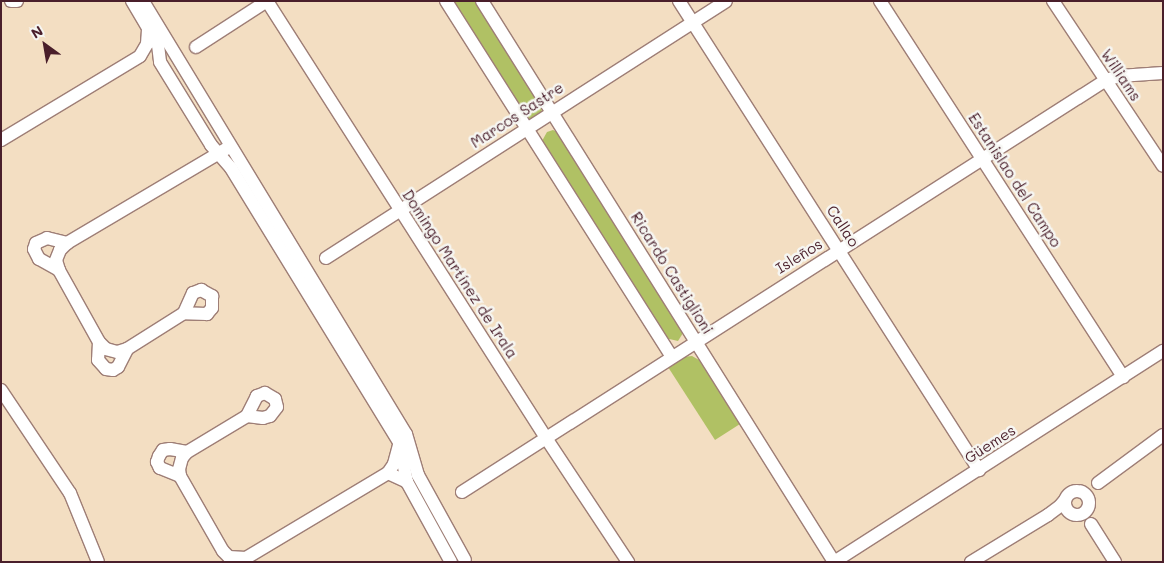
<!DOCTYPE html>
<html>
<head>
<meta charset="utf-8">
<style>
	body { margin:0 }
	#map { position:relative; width:1164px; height:563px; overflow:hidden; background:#f3dec2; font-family:Mali,sans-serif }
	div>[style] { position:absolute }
	.green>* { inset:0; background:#b0c164 }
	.roads { filter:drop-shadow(1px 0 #9e7e76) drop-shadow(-1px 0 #9e7e76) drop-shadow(0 1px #9e7e76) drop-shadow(0 -1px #9e7e76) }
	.minor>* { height:12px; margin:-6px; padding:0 6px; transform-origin:6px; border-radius:6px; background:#fff }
	.minor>.ring { margin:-6px; padding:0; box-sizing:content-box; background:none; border:12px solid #fff; border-radius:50% }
	span { translate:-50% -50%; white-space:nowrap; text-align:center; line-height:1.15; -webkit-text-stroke:5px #f6f6f2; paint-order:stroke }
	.street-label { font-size:15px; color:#4a1f2b }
	.frame { position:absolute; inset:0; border:2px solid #4a1f2b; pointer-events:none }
	.north { position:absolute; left:20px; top:20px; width:50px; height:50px; -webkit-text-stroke:4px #f6f6f2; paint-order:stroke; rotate:328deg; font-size:14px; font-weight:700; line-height:20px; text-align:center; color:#4a1f2b }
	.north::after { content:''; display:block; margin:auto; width:18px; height:22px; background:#4a1f2b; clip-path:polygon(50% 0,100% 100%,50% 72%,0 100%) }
</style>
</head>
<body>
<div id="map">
	<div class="green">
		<i style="clip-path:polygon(451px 1px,475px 1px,540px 104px,542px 112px,539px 117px,534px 120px,526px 118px)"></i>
		<i style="clip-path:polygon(553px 130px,557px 132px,681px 328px,683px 333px,678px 341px,665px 338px,542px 141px,547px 132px)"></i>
		<i style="clip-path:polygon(692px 356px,699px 360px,740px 424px,715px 440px,668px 367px,683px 357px)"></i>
	</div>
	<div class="roads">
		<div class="minor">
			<i style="left:11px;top:1px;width:6px"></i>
			<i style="left:132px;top:1px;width:51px;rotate:59.4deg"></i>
			<i style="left:158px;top:45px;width:17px;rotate:83deg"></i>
			<i style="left:160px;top:62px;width:97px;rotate:58.4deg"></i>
			<i style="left:211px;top:145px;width:30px;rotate:49deg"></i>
			<i style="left:231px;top:168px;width:321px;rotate:58.5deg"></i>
			<i style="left:399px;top:442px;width:41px;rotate:78.7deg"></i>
			<i style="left:407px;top:482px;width:91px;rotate:61.2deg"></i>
			<i style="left:143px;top:1px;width:507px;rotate:58.73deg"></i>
			<i style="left:406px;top:434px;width:43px;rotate:73.7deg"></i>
			<i style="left:418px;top:475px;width:97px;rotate:61.1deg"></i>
			<i style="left:267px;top:1px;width:518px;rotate:57.44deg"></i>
			<i style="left:546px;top:438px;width:149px;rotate:56.5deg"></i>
			<i style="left:446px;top:1px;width:420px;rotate:57.6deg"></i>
			<i style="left:482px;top:1px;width:662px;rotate:57.89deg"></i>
			<i style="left:679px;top:1px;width:557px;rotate:57.39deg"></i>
			<i style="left:880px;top:1px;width:448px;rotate:57.1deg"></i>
			<i style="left:1053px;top:1px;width:198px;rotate:56.3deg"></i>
			<i style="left:196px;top:47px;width:85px;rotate:-32.9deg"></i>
			<i style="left:1px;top:140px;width:162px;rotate:-31.1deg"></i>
			<i style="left:140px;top:56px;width:14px;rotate:-60deg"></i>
			<i style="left:147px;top:44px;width:16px;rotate:-86deg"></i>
			<i style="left:326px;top:258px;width:475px;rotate:-32.7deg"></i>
			<i style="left:59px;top:270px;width:23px;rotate:-151deg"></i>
			<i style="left:39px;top:259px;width:11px;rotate:-117deg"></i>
			<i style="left:34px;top:249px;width:6px;rotate:-72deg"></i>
			<i style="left:36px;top:243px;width:12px;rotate:-24deg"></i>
			<i style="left:47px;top:238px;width:21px;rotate:14deg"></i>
			<i style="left:184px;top:313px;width:22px;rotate:-66deg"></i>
			<i style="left:193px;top:293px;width:9px;rotate:-21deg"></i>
			<i style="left:201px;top:290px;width:13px;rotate:29deg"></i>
			<i style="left:212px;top:296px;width:12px;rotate:90deg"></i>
			<i style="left:212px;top:308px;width:8px;rotate:130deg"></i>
			<i style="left:207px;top:314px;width:23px;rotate:-178deg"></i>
			<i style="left:184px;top:313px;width:67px;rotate:147.7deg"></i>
			<i style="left:127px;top:349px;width:10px;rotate:163deg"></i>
			<i style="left:117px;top:352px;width:11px;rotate:-165deg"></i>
			<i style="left:106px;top:349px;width:10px;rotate:-135deg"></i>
			<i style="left:99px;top:342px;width:82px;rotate:-119.1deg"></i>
			<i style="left:59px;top:270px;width:10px;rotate:-107deg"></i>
			<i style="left:56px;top:260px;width:11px;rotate:-68deg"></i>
			<i style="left:60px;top:250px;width:10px;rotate:-45deg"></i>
			<i style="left:67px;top:243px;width:185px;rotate:-30.6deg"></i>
			<i style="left:99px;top:342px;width:18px;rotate:93deg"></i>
			<i style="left:98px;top:360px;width:12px;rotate:48deg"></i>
			<i style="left:106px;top:369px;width:7px;rotate:8deg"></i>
			<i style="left:113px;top:370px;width:6px;rotate:-31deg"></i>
			<i style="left:118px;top:367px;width:20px;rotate:-63deg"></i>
			<i style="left:1px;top:390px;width:124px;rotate:56.2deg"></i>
			<i style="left:70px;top:493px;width:74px;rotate:67.9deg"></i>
			<i style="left:247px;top:416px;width:16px;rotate:7deg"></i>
			<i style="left:263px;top:418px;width:7px;rotate:-16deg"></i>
			<i style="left:270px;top:416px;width:11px;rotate:-52deg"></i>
			<i style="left:277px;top:407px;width:8px;rotate:-104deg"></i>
			<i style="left:275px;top:399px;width:12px;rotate:-149deg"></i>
			<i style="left:265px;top:393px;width:9px;rotate:159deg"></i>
			<i style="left:257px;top:396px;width:22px;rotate:117deg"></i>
			<i style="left:247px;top:416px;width:70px;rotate:149deg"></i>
			<i style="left:187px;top:452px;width:8px;rotate:130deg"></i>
			<i style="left:182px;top:458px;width:11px;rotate:105deg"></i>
			<i style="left:179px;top:469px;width:7px;rotate:82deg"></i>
			<i style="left:180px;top:476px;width:86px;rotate:60.2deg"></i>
			<i style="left:223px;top:551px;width:8px;rotate:45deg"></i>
			<i style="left:229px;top:557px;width:17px;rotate:3deg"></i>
			<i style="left:246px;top:558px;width:165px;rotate:-30.9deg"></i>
			<i style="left:399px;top:445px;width:20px;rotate:105deg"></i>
			<i style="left:394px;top:464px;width:11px;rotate:124deg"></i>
			<i style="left:388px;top:473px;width:21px;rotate:25deg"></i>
			<i style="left:180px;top:476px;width:22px;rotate:-158deg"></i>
			<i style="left:160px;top:468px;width:7px;rotate:-117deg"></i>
			<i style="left:157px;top:462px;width:6px;rotate:-72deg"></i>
			<i style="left:159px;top:456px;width:7px;rotate:-56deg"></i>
			<i style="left:163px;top:450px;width:7px;rotate:-8deg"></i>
			<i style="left:170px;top:449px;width:17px;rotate:10deg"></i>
			<i style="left:1098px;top:483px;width:81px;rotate:-36.4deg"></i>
			<i class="ring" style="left:1065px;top:491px;width:12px;height:12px"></i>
			<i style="left:462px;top:492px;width:765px;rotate:-32.61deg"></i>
			<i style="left:1106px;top:80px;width:14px;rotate:-17deg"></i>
			<i style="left:1119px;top:76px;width:44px;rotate:-3.9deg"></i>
			<i style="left:1091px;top:524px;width:45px;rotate:57.7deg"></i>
			<i style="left:834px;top:562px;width:391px;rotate:-32.7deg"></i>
			<i style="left:971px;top:562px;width:90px;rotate:-31.4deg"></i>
			<i style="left:1048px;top:515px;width:15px;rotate:-37deg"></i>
			<i style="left:1060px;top:506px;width:8px;rotate:-50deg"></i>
		</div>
	</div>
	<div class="street-label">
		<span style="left:1121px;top:75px;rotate:56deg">Williams</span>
		<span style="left:517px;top:115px;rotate:-33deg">Marcos Sastre</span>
		<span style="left:1015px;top:180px;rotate:57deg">Estanislao del Campo</span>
		<span style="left:843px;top:226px;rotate:57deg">Callao</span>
		<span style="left:799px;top:256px;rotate:-32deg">Isleños</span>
		<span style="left:672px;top:273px;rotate:58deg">Ricardo Castiglioni</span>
		<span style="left:460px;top:274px;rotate:57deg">Domingo Martínez de Irala</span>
		<span style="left:990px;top:444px;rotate:-33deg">Güemes</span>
	</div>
	<div class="frame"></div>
	<div class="north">N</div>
</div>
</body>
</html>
